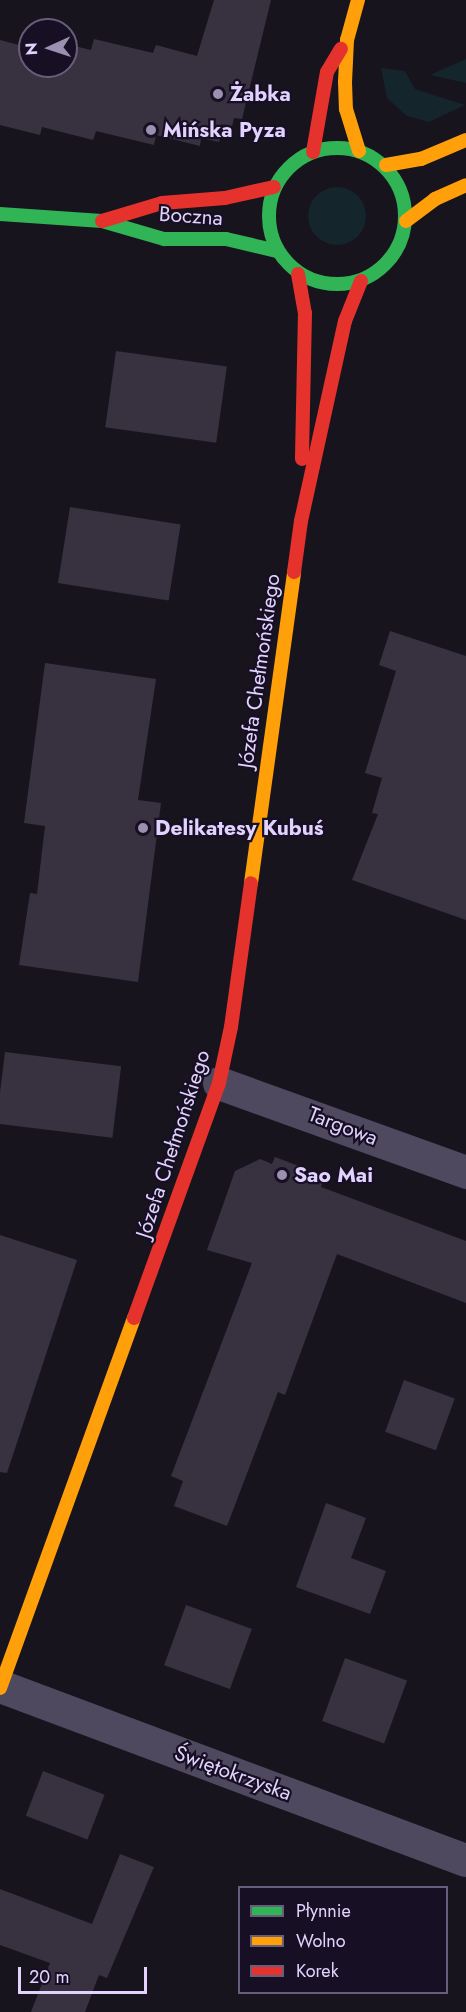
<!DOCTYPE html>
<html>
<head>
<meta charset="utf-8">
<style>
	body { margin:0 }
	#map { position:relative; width:466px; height:2012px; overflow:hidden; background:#18141e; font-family:Jost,sans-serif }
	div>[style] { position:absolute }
	.green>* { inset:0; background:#14252b }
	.round { border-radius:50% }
	.building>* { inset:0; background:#383240; transform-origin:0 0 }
	.street>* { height:33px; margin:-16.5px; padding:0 16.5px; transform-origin:16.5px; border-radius:16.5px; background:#4e495f }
	.fast>* { height:14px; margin:-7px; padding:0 7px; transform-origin:7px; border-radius:7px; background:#30b455 }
	.fast>.ring { margin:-7px; padding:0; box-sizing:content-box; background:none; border:14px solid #30b455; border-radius:50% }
	.slow>* { height:14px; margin:-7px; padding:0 7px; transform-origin:7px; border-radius:7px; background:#ff9f0a }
	.jam>* { height:14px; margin:-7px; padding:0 7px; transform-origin:7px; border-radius:7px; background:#e5322d }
	.dots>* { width:16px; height:16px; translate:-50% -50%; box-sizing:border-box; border:3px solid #170f23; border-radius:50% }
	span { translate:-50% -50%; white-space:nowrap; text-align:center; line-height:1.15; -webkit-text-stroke:4.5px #170f23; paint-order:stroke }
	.poi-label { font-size:21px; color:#e1d3fd; font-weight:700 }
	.left { translate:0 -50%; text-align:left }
	.street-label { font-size:21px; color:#e1d3fd }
	.legend { position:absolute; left:238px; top:1886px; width:210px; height:108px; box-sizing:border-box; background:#170f23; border:2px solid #685d7a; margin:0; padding:8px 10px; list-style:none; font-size:18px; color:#e1d3fd }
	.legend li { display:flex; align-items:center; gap:12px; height:30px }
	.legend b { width:30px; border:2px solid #685d7a }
	.north { position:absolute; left:18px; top:18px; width:60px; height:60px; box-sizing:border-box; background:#170f23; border:2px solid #685d7a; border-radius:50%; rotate:267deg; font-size:16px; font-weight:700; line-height:24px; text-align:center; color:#e1d3fd }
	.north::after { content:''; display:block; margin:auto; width:21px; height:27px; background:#9b90af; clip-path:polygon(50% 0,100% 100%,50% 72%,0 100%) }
	.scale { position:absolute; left:18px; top:1967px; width:129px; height:27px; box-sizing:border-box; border:3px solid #e1d3fd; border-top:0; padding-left:8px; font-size:18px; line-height:21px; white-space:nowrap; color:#e1d3fd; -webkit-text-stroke:4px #170f23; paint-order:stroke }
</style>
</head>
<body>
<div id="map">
	<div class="green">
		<i style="clip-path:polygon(466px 59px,466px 83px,430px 75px)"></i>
		<i style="clip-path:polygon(381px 68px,405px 71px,415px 89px,465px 105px,429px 122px,407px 116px,387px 98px)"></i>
		<i class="round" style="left:308px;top:187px;width:58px;height:58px"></i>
	</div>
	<div class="building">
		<i style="clip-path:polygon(214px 0,271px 0,242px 119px,234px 118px,231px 131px,223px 129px,219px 142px,201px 138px,200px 146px,156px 135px,154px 145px,96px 131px,93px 140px,42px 127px,40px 135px,0 125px,0 40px,30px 48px,30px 66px,66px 66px,66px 44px,91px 50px,94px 39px,153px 53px,156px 45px,197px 56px)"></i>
		<i style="left:116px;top:351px;width:112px;height:77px;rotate:8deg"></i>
		<i style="left:70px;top:507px;width:112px;height:77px;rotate:9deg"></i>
		<i style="clip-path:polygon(390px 631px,466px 656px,466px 920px,352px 880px,378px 814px,372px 813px,382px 778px,365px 773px,396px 671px,379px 665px)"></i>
		<i style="clip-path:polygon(45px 663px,156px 679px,138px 800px,161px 803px,138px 982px,19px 965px,30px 893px,37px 894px,45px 826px,24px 823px)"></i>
		<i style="left:5px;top:1052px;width:117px;height:72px;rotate:7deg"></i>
		<i style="clip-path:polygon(275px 1157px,325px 1176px,321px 1187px,466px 1241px,466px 1303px,337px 1254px,285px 1395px,278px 1392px,227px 1526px,174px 1506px,183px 1481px,171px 1476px,252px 1263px,207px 1250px,235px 1171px,260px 1159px,272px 1164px)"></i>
		<i style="clip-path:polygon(0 1235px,77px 1260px,7px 1473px,0 1472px)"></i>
		<i style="left:404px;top:1380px;width:54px;height:55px;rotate:20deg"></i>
		<i style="clip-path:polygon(326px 1503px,366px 1518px,351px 1558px,386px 1571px,370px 1614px,296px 1587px)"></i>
		<i style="left:186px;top:1605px;width:70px;height:64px;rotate:20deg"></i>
		<i style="left:345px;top:1658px;width:66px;height:67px;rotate:20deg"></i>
		<i style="left:43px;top:1771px;width:66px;height:48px;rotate:21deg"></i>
		<i style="clip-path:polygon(120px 1854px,154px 1867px,107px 1978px,99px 1975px,85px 2012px,31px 2012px,50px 1963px,0 1945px,0 1889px,92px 1924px)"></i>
	</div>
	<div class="street">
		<i style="left:219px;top:1083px;width:263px;rotate:19.8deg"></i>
		<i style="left:0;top:1686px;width:497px;rotate:20.5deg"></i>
	</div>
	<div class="fast">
		<i class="ring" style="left:269px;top:148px;width:122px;height:122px"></i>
		<i style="left:0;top:214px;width:102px;rotate:3.9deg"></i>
		<i style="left:102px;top:221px;width:65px;rotate:16.2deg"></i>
		<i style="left:164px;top:239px;width:62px"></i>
		<i style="left:226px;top:239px;width:52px;rotate:13.2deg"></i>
	</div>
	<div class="slow">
		<i style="left:358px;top:0;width:41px;rotate:105.4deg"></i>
		<i style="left:347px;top:40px;width:42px;rotate:92.7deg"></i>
		<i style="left:345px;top:82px;width:27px;rotate:88deg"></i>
		<i style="left:346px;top:109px;width:44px;rotate:72.8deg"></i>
		<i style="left:386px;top:165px;width:36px;rotate:-10deg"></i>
		<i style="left:421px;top:159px;width:49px;rotate:-22.9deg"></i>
		<i style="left:406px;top:221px;width:36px;rotate:-37deg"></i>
		<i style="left:435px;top:199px;width:34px;rotate:-24deg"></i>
		<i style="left:251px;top:883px;width:314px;rotate:-82.1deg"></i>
		<i style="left:0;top:1688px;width:394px;rotate:-70.1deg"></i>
	</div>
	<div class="jam">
		<i style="left:313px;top:152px;width:81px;rotate:-80.1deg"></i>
		<i style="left:327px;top:72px;width:27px;rotate:-59deg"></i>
		<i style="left:102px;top:221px;width:63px;rotate:-16.7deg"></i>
		<i style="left:162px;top:203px;width:63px;rotate:-4.5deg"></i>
		<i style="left:225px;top:198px;width:50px;rotate:-12.7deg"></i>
		<i style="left:298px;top:274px;width:40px;rotate:80deg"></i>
		<i style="left:305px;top:313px;width:146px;rotate:91.2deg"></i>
		<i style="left:294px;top:572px;width:51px;rotate:-82.2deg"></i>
		<i style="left:301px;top:521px;width:205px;rotate:-77.6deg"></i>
		<i style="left:345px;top:321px;width:43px;rotate:-68.2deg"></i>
		<i style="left:134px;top:1318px;width:250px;rotate:-70.1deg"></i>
		<i style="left:219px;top:1083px;width:57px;rotate:-77.9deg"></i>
		<i style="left:231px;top:1027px;width:145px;rotate:-82.1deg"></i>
	</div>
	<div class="dots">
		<i style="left:218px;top:94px;background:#9b90af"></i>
		<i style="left:151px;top:130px;background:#9b90af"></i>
		<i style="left:143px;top:828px;background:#9b90af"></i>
		<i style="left:282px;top:1175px;background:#9b90af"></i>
	</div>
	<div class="poi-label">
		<span class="left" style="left:230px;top:94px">Żabka</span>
		<span class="left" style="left:163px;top:130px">Mińska Pyza</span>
		<span class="left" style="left:155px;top:828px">Delikatesy Kubuś</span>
		<span class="left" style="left:294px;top:1175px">Sao Mai</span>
	</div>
	<div class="street-label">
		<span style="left:191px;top:216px;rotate:4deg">Boczna</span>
		<span style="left:259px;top:671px;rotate:-82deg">Józefa Chełmońskiego</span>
		<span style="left:343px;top:1126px;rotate:21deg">Targowa</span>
		<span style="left:173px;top:1144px;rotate:-72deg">Józefa Chełmońskiego</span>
		<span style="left:233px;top:1773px;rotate:20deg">Świętokrzyska</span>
	</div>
	<ul class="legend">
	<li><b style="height:8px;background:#30b455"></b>Płynnie</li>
	<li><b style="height:8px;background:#ff9f0a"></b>Wolno</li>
	<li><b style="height:8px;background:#e5322d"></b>Korek</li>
	</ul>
	<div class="north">N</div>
	<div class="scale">20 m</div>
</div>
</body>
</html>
